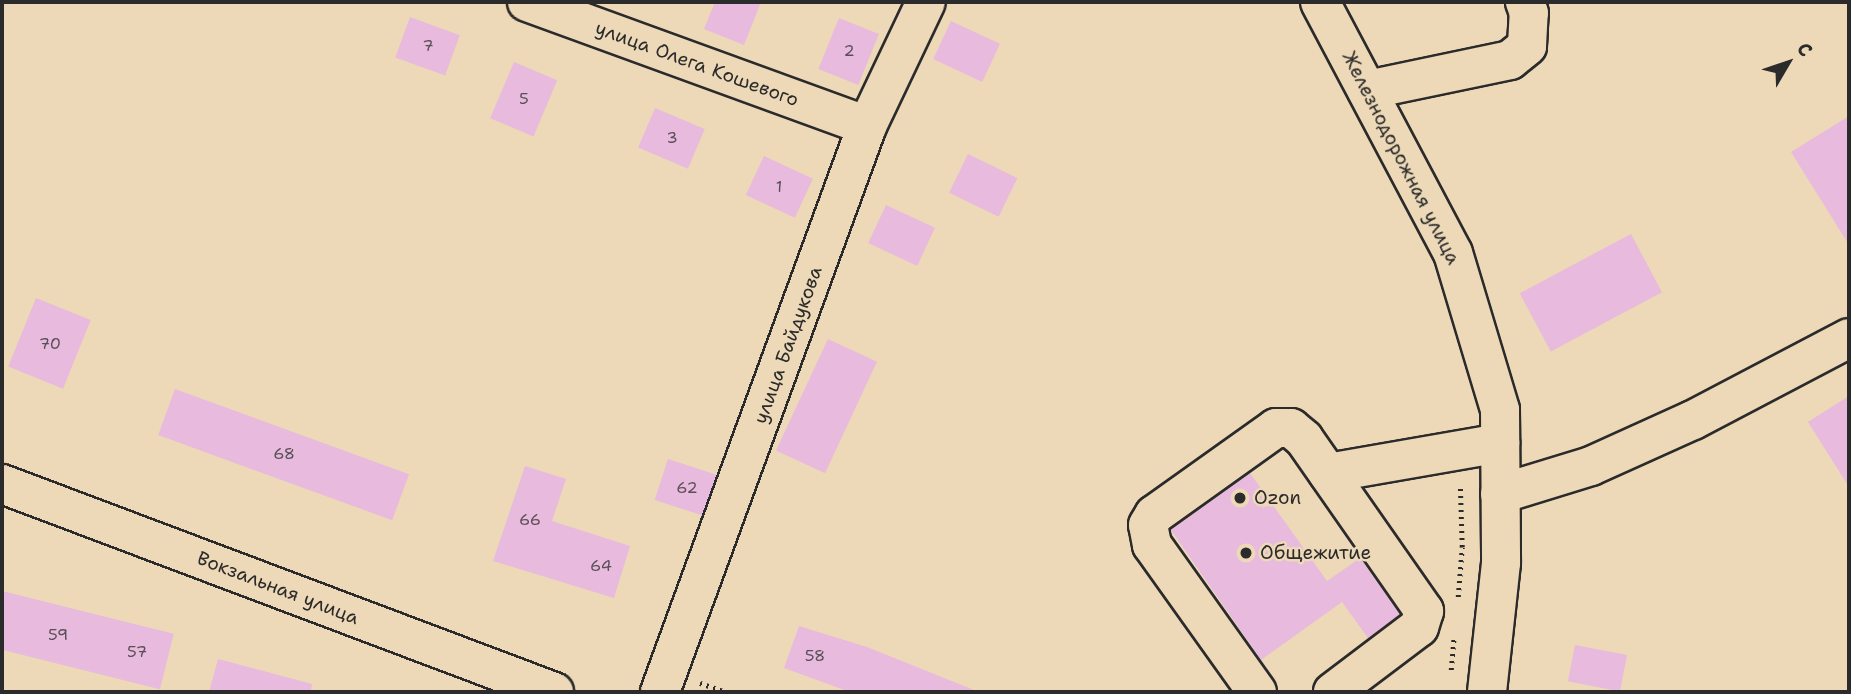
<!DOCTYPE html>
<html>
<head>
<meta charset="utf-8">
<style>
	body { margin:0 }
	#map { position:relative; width:1851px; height:694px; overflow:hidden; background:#edd9b7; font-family:"Shantell Sans",sans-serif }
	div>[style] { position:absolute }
	.building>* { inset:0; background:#e7bade; transform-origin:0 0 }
	.path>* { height:4.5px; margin-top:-2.25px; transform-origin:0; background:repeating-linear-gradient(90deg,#2b2b2b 0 2px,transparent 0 7px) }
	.roads { filter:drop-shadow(2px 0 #2b2b2b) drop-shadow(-2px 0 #2b2b2b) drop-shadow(0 2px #2b2b2b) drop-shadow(0 -2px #2b2b2b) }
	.minor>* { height:38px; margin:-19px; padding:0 19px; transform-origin:19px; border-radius:19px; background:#edd9b7 }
	.major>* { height:38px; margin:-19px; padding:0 19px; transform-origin:19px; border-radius:19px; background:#edd9b7 }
	.dots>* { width:19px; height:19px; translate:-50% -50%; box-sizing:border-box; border:4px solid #edd9b7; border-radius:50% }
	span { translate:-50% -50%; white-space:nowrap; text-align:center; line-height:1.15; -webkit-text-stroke:5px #edd9b7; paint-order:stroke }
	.number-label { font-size:16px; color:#5a4f58 }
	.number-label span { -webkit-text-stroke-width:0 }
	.street-label { font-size:19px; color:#2b2b2b }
	.poi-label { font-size:19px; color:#2b2b2b }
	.left { translate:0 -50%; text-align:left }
	.frame { position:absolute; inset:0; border:4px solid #2b2b2b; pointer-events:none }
	.north { position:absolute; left:1753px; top:28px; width:70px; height:70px; -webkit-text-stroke:5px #edd9b7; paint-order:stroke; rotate:51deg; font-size:19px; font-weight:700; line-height:28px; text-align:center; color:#2b2b2b }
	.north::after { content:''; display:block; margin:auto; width:24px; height:32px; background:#2b2b2b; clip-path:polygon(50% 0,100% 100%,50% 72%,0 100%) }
</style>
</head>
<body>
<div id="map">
	<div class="building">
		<i style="clip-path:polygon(715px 2px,761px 2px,744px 45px,704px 29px)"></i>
		<i style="left:410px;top:17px;width:53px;height:43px;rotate:20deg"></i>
		<i style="left:839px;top:18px;width:43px;height:55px;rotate:22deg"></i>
		<i style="left:951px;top:21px;width:54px;height:42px;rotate:25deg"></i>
		<i style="left:514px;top:62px;width:47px;height:61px;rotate:23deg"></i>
		<i style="left:655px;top:108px;width:54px;height:43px;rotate:23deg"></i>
		<i style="clip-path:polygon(1849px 116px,1849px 245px,1791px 152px)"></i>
		<i style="left:968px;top:154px;width:55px;height:43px;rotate:26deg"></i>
		<i style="left:764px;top:156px;width:54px;height:43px;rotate:25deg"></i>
		<i style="left:886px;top:205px;width:54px;height:42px;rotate:25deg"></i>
		<i style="left:1631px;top:234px;width:66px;height:126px;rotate:62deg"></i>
		<i style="left:36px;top:298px;width:59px;height:74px;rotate:22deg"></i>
		<i style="left:828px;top:339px;width:54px;height:123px;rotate:25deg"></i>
		<i style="left:175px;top:389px;width:249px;height:49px;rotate:20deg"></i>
		<i style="clip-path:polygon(1849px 396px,1849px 487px,1808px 422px)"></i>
		<i style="left:668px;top:459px;width:51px;height:43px;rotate:18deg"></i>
		<i style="clip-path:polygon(525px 466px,566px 479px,552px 521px,630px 546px,614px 598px,493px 561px)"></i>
		<i style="clip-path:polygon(1250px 473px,1327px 581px,1360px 558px,1400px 614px,1368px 638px,1342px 602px,1261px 660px,1171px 530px)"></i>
		<i style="left:2px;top:591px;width:177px;height:57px;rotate:14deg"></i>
		<i style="clip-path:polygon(799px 626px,867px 647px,979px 692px,850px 692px,784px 668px)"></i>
		<i style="left:1575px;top:645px;width:53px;height:37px;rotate:11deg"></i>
		<i style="clip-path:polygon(218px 659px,312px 684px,311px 692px,209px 692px)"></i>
	</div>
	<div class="path">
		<i style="left:1458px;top:597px;width:50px;rotate:-85.4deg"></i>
		<i style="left:1462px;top:547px;width:63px;rotate:-91.8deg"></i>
		<i style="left:1451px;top:670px;width:33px;rotate:-85deg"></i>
		<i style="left:700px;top:683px;width:28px;rotate:19deg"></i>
	</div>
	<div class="roads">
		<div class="minor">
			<i style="left:527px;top:2px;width:362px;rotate:20deg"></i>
			<i style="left:1367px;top:90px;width:146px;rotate:-11.8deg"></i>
			<i style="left:1510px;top:60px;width:22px;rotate:-39deg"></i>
			<i style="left:1527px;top:46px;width:33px;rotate:-87deg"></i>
			<i style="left:1529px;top:13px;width:12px;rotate:-110deg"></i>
			<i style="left:1328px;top:473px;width:175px;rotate:-9.9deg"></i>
			<i style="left:2px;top:484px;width:590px;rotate:20.65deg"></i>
			<i style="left:1500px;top:494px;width:95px;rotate:-17.1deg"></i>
			<i style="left:1591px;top:466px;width:112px;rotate:-24.3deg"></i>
			<i style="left:1693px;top:420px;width:176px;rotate:-27.7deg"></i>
			<i style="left:660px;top:692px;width:603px;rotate:-69.91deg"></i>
			<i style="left:867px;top:126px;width:137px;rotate:-64.6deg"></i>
			<i style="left:1257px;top:692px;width:181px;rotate:-125.5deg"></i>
			<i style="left:1152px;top:545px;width:20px;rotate:-101deg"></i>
			<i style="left:1148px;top:525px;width:12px;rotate:-59deg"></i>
			<i style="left:1154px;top:515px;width:150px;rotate:-35.5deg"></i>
			<i style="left:1276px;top:428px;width:15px"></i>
			<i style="left:1291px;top:428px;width:17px;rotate:40deg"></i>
			<i style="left:1304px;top:439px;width:210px;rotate:55.1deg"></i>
			<i style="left:1424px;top:611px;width:17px;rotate:107deg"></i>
			<i style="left:1419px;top:627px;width:108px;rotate:142.9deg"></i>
		</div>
		<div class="major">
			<i style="left:1320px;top:2px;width:284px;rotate:62.1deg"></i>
			<i style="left:1453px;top:253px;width:164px;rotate:73.3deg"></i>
			<i style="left:1500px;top:410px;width:153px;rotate:89.6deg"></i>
			<i style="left:1501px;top:563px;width:130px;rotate:96.2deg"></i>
		</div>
	</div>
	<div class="dots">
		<i style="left:1240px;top:498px;background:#2b2b2b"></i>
		<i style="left:1246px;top:553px;background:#2b2b2b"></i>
	</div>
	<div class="number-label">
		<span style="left:428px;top:46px">7</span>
		<span style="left:849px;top:51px">2</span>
		<span style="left:524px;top:99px">5</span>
		<span style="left:672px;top:138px">3</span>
		<span style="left:779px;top:187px">1</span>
		<span style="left:50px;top:344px">70</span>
		<span style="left:284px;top:454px">68</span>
		<span style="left:687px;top:488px">62</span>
		<span style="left:530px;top:520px">66</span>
		<span style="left:601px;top:566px">64</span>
		<span style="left:58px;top:635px">59</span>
		<span style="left:137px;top:652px">57</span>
		<span style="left:815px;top:656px">58</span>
	</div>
	<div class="street-label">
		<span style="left:697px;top:64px;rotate:20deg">улица Олега Кошевого</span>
		<span style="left:1401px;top:158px;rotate:63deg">Железнодорожная улица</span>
		<span style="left:788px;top:345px;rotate:-70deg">улица Байдукова</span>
		<span style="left:278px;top:588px;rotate:21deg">Вокзальная улица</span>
	</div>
	<div class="poi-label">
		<span class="left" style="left:1254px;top:498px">Ozon</span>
		<span class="left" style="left:1260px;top:553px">Общежитие</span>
	</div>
	<div class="frame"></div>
	<div class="north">С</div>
</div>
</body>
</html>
